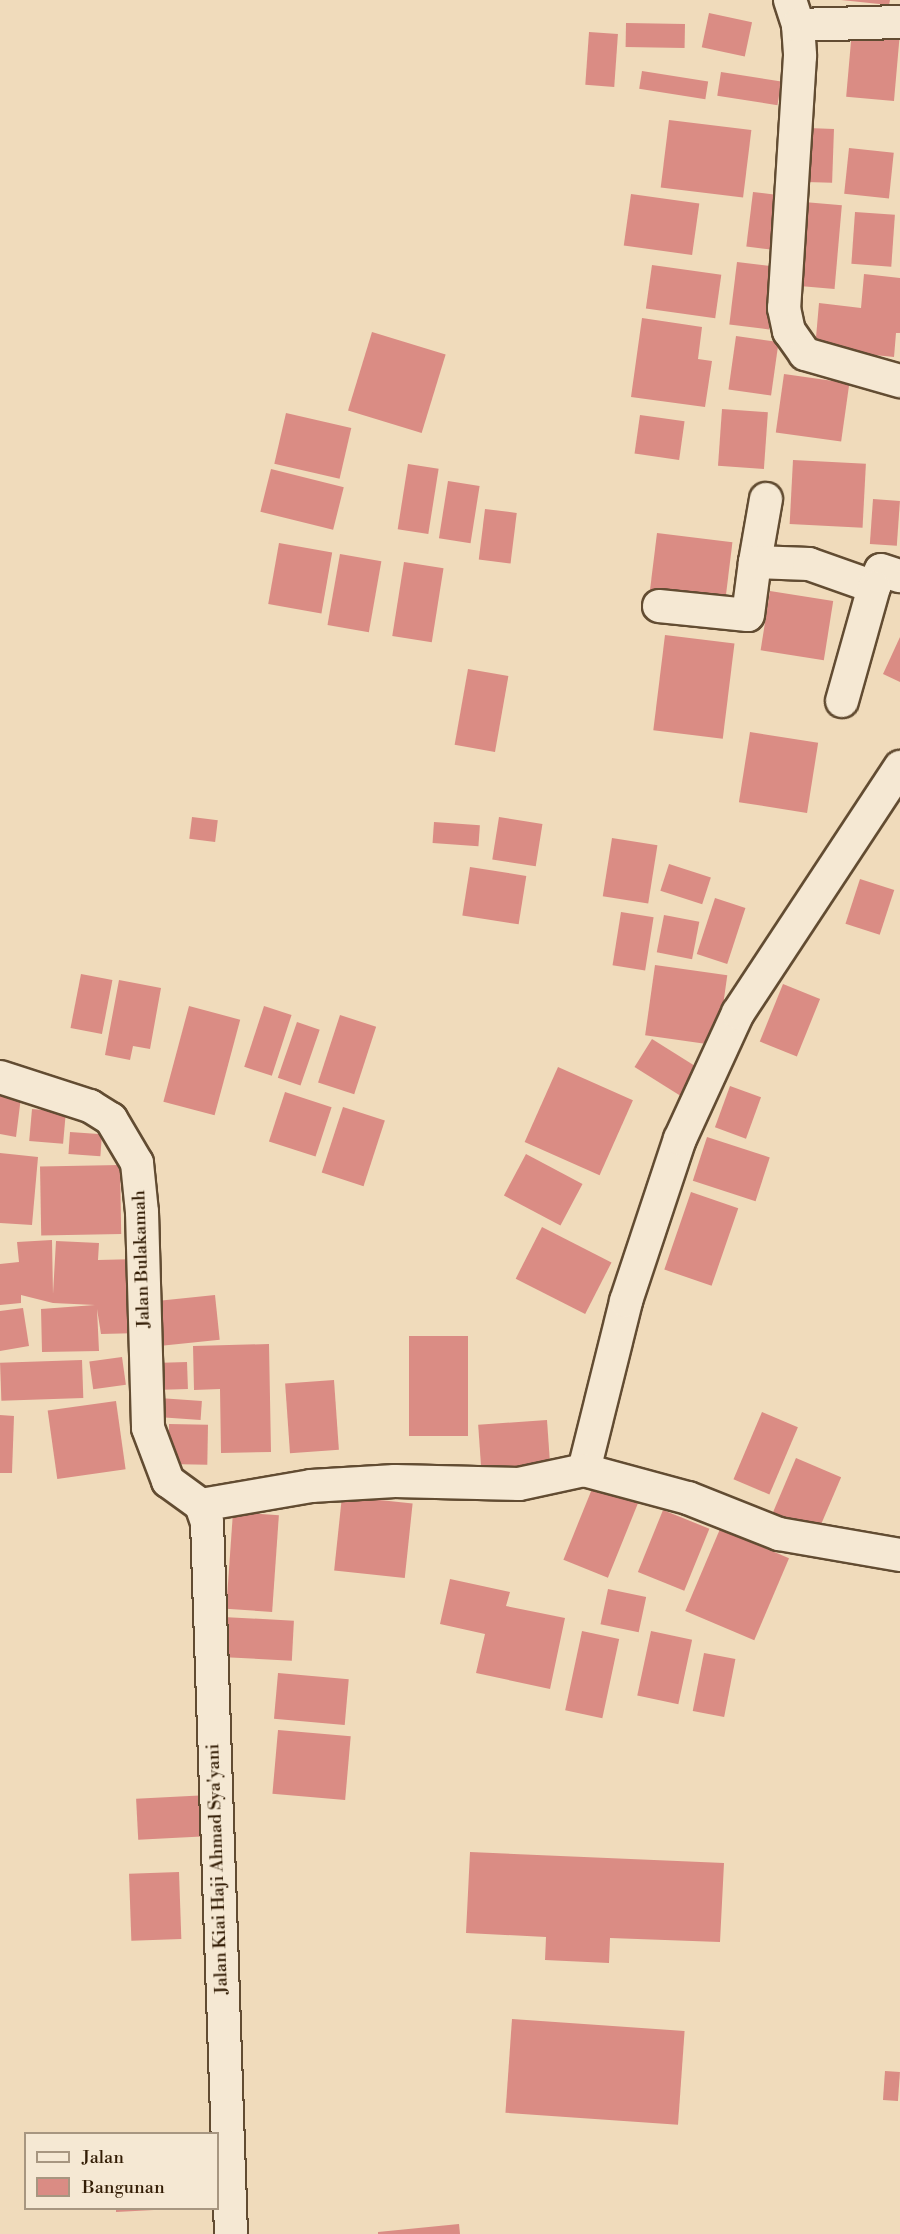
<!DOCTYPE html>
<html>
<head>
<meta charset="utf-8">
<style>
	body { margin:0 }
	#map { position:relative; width:900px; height:2234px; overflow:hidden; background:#f0dbbb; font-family:"Libre Bodoni",serif }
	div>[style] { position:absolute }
	.building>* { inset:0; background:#da8c84; transform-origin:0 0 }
	.roads { filter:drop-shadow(2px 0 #624c32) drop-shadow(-2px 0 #624c32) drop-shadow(0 2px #624c32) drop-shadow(0 -2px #624c32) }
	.street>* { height:32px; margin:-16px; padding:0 16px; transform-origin:16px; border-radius:16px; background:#f5e8d3 }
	span { translate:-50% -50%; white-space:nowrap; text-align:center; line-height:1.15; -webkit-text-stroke:4.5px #f5e8d3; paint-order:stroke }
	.street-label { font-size:18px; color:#321c04 }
	.legend { position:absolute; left:24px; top:2132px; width:195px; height:78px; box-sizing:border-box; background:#f5e8d3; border:2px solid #a79680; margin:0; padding:8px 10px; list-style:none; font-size:18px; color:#321c04 }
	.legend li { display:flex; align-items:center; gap:12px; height:30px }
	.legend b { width:30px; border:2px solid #a79680 }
</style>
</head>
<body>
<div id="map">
	<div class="building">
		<i style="clip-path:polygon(841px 0,890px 0,889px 5px)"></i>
		<i style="left:709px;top:13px;width:44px;height:35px;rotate:12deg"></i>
		<i style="left:626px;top:23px;width:59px;height:24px;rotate:1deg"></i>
		<i style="left:852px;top:30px;width:48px;height:67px;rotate:5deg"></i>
		<i style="left:589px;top:32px;width:29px;height:53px;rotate:4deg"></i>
		<i style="left:642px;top:71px;width:67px;height:18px;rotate:9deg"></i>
		<i style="left:721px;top:72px;width:61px;height:24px;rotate:9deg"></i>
		<i style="left:669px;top:120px;width:83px;height:68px;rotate:7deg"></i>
		<i style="left:808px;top:128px;width:26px;height:54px;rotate:2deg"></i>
		<i style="left:849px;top:148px;width:45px;height:46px;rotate:6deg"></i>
		<i style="left:753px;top:192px;width:31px;height:55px;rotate:7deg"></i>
		<i style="left:631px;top:194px;width:69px;height:52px;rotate:8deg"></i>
		<i style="left:804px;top:202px;width:38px;height:84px;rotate:5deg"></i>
		<i style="left:855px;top:212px;width:40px;height:52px;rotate:4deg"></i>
		<i style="left:737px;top:262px;width:40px;height:63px;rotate:7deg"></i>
		<i style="left:652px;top:265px;width:70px;height:44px;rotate:8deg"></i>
		<i style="clip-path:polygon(864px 274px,900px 278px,900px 333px,896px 333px,894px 357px,815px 349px,819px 303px,861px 308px)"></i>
		<i style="clip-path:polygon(642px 318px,702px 327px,698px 359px,712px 361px,705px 407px,631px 397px)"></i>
		<i style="left:372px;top:332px;width:77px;height:82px;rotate:17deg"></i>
		<i style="left:736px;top:336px;width:43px;height:54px;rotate:8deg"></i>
		<i style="left:784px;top:374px;width:66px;height:59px;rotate:8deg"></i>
		<i style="left:722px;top:409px;width:46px;height:57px;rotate:4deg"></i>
		<i style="left:286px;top:413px;width:67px;height:52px;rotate:13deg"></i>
		<i style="left:640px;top:415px;width:45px;height:39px;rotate:8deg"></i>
		<i style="left:793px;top:460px;width:73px;height:64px;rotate:3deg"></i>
		<i style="left:408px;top:464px;width:31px;height:66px;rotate:9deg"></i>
		<i style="left:271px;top:469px;width:75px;height:44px;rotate:14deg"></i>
		<i style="left:448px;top:481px;width:32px;height:58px;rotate:9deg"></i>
		<i style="left:873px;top:499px;width:27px;height:45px;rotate:4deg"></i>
		<i style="left:485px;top:509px;width:32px;height:51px;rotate:7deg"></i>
		<i style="left:657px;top:533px;width:76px;height:61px;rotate:7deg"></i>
		<i style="left:279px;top:543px;width:54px;height:62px;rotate:10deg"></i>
		<i style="left:340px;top:554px;width:42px;height:72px;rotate:10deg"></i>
		<i style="left:404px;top:562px;width:40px;height:75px;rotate:9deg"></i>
		<i style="left:770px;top:591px;width:64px;height:60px;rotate:9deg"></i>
		<i style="left:665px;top:635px;width:70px;height:96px;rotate:7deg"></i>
		<i style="clip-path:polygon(900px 637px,900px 682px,883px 674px)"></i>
		<i style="left:468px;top:669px;width:41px;height:77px;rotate:10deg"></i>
		<i style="left:750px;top:732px;width:69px;height:71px;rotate:9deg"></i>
		<i style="left:192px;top:817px;width:26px;height:22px;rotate:7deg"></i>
		<i style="left:499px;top:817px;width:44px;height:43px;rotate:9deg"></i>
		<i style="left:434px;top:822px;width:46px;height:21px;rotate:4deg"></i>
		<i style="left:612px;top:838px;width:46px;height:59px;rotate:9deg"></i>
		<i style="left:669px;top:864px;width:44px;height:28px;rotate:18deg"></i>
		<i style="left:470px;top:867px;width:57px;height:49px;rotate:9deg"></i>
		<i style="left:860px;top:879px;width:36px;height:47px;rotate:18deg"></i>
		<i style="left:715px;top:898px;width:32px;height:59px;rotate:18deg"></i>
		<i style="left:621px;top:912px;width:33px;height:54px;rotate:9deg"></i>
		<i style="left:664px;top:915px;width:36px;height:38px;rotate:11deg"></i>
		<i style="left:655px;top:965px;width:73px;height:71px;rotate:8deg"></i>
		<i style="left:81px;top:974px;width:32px;height:55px;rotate:11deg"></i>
		<i style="clip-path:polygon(119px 980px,161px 988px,150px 1049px,133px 1046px,130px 1060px,105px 1055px)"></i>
		<i style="left:783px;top:984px;width:40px;height:62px;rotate:22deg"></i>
		<i style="left:189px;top:1006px;width:53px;height:99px;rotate:15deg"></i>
		<i style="left:264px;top:1006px;width:29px;height:64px;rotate:18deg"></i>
		<i style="left:340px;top:1015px;width:38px;height:71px;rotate:18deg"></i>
		<i style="left:297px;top:1022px;width:24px;height:59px;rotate:19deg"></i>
		<i style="left:652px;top:1039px;width:55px;height:33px;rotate:32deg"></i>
		<i style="left:558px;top:1067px;width:82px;height:82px;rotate:24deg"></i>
		<i style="left:730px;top:1086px;width:33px;height:44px;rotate:20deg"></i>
		<i style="left:285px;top:1092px;width:49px;height:52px;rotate:18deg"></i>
		<i style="clip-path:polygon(0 1094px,21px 1097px,16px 1137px,0 1134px)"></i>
		<i style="left:343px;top:1107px;width:44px;height:69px;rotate:18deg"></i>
		<i style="left:32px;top:1109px;width:34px;height:32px;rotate:5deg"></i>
		<i style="left:70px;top:1132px;width:32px;height:22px;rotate:4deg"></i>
		<i style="left:707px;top:1137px;width:66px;height:46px;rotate:18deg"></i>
		<i style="clip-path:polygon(0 1153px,38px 1157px,32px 1225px,0 1223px)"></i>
		<i style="left:526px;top:1154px;width:64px;height:47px;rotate:28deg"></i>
		<i style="left:120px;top:1165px;width:69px;height:80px;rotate:89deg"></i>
		<i style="left:691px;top:1192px;width:50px;height:82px;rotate:19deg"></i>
		<i style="left:542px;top:1227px;width:78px;height:58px;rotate:27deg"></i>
		<i style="clip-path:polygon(52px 1240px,53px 1294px,56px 1241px,99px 1243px,98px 1260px,139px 1259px,141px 1333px,101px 1334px,97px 1309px,99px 1351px,42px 1352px,41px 1309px,95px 1305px,53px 1303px,21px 1295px,21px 1303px,0 1305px,0 1264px,19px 1262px,17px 1242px)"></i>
		<i style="left:215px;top:1295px;width:45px;height:56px;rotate:84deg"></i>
		<i style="clip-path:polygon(23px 1308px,29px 1346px,0 1351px,0 1311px)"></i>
		<i style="left:409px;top:1336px;width:59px;height:100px"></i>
		<i style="clip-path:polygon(269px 1344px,271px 1452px,221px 1453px,220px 1389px,194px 1390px,193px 1346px)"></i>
		<i style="left:122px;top:1357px;width:28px;height:33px;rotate:82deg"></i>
		<i style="left:82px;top:1360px;width:38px;height:82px;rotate:88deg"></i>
		<i style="left:187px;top:1362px;width:27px;height:25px;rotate:88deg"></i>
		<i style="left:334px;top:1380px;width:70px;height:49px;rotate:86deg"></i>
		<i style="left:159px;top:1398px;width:43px;height:19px;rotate:4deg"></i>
		<i style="left:116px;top:1401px;width:69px;height:69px;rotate:82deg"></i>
		<i style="left:762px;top:1412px;width:39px;height:73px;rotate:23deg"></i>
		<i style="clip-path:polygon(0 1415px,14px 1416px,12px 1473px,0 1473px)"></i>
		<i style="left:547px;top:1420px;width:45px;height:69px;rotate:86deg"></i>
		<i style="left:169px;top:1424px;width:39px;height:40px;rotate:1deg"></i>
		<i style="left:796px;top:1458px;width:49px;height:61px;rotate:23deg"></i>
		<i style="left:596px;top:1479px;width:48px;height:87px;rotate:22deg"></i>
		<i style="left:342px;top:1496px;width:71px;height:75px;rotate:6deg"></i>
		<i style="left:663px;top:1510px;width:50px;height:67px;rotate:22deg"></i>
		<i style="left:233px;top:1512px;width:46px;height:97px;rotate:4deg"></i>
		<i style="left:720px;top:1529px;width:75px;height:89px;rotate:23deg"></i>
		<i style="clip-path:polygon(450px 1579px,510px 1592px,506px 1606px,565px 1618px,550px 1689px,476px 1673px,485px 1634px,440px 1624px)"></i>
		<i style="left:608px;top:1589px;width:39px;height:36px;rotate:12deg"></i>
		<i style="left:223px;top:1617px;width:71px;height:40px;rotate:3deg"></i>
		<i style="left:582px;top:1631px;width:38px;height:81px;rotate:12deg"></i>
		<i style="left:651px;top:1631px;width:42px;height:66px;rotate:12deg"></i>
		<i style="left:704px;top:1653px;width:32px;height:59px;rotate:11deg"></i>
		<i style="left:278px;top:1673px;width:71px;height:46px;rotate:5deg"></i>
		<i style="left:278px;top:1730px;width:73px;height:64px;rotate:5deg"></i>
		<i style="left:209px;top:1795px;width:41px;height:73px;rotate:87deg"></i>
		<i style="clip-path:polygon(470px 1852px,724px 1863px,720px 1942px,610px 1938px,609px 1963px,545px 1960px,546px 1937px,466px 1933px)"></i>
		<i style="left:179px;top:1872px;width:67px;height:50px;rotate:88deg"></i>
		<i style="left:512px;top:2019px;width:173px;height:94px;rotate:4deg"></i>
		<i style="left:885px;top:2071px;width:15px;height:29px;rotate:4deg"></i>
		<i style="clip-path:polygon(116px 2208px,154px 2208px,154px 2210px,116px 2212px)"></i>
		<i style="clip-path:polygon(459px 2224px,460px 2234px,378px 2234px,378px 2232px)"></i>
	</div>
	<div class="roads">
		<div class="street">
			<i style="left:790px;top:0;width:26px;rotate:72deg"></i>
			<i style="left:798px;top:25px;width:31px;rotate:86deg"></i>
			<i style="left:800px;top:56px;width:253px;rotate:93.6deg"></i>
			<i style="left:784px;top:308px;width:24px;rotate:78deg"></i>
			<i style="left:789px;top:331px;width:28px;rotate:55deg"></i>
			<i style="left:805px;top:354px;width:99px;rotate:15.9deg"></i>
			<i style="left:798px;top:25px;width:102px;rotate:-1.7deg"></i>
			<i style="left:755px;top:562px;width:64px;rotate:-80.1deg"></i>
			<i style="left:659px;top:606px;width:89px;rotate:5.8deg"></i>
			<i style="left:748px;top:615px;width:53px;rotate:-82.5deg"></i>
			<i style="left:755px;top:562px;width:54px;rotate:2.1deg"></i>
			<i style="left:809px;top:564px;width:69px;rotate:19.5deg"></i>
			<i style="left:874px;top:587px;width:18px;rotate:-68deg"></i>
			<i style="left:881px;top:570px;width:20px;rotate:18deg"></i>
			<i style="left:842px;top:701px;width:118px;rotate:-74.3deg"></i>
			<i style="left:0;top:1077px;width:95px;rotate:17.9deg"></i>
			<i style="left:90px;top:1106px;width:25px;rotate:32deg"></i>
			<i style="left:111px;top:1119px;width:51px;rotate:59.4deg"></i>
			<i style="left:137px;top:1163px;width:49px;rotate:84.2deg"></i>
			<i style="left:142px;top:1212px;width:216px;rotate:88.4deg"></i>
			<i style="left:148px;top:1428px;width:57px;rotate:69.3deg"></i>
			<i style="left:168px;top:1481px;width:41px;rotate:36deg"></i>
			<i style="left:584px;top:1470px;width:174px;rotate:-76deg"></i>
			<i style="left:626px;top:1301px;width:171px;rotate:-71.6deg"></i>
			<i style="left:680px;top:1139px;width:139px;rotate:-65.3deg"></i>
			<i style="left:738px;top:1013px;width:295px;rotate:-56.6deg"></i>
			<i style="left:201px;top:1505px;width:18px;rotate:71deg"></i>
			<i style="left:207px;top:1522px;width:712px;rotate:88.07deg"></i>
			<i style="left:201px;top:1505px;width:112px;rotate:-9.8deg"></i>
			<i style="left:311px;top:1486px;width:84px;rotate:-3.4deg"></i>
			<i style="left:395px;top:1481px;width:124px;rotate:1.4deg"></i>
			<i style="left:519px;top:1484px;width:66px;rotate:-12.2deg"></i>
			<i style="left:584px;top:1470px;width:108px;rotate:15.1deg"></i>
			<i style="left:688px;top:1498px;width:98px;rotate:21.6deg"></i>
			<i style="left:779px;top:1534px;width:123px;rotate:9.8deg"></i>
		</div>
	</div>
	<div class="street-label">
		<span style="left:142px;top:1259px;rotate:-92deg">Jalan Bulakamah</span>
		<span style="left:218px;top:1869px;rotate:-92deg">Jalan Kiai Haji Ahmad Sya'yani</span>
	</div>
	<ul class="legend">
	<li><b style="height:8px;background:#f5e8d3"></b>Jalan</li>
	<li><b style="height:16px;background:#da8c84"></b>Bangunan</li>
	</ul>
</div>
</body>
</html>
